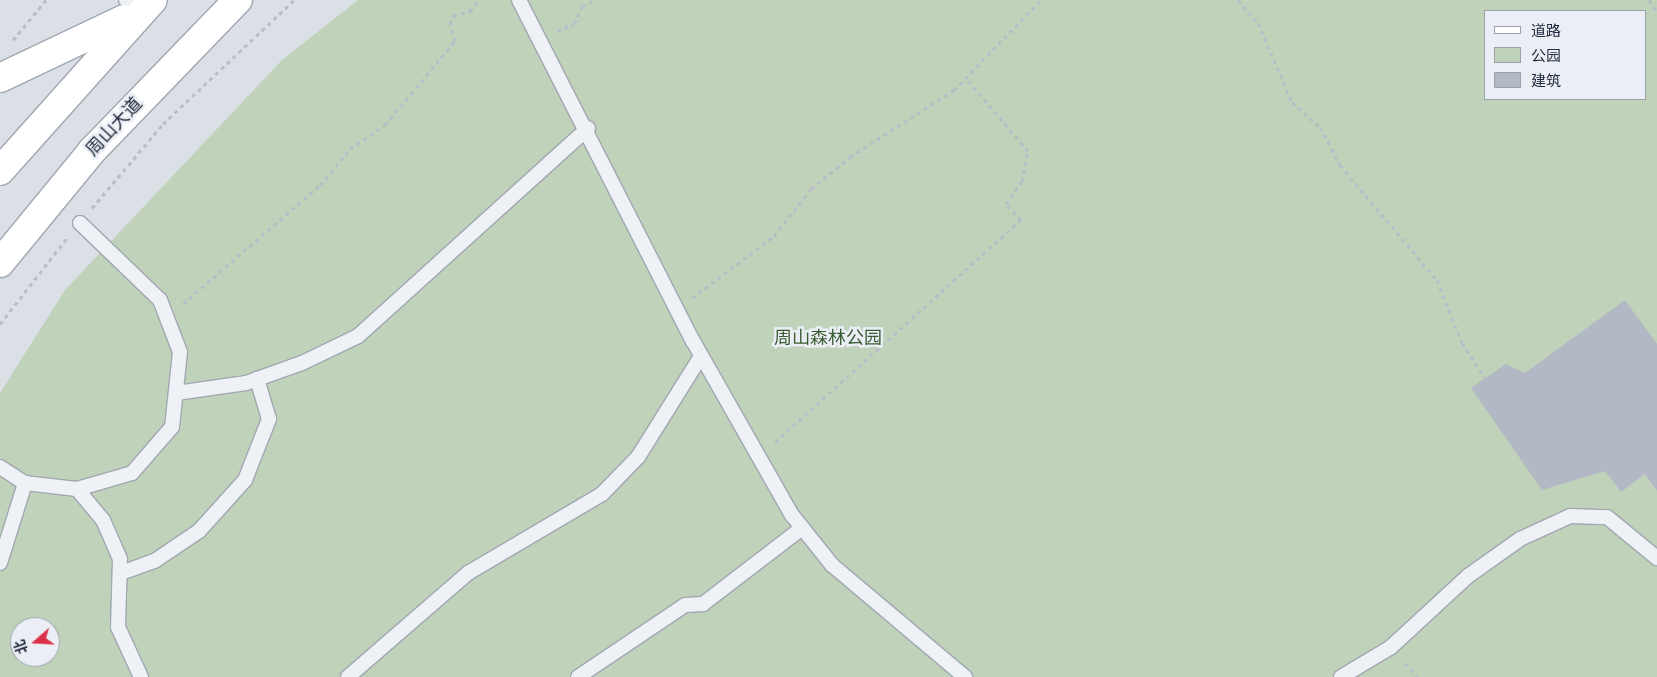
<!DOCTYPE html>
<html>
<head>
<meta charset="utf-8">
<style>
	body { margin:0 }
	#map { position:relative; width:1657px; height:677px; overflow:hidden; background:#dbe0e7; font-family:"Fira Sans Condensed","Noto Sans SC",sans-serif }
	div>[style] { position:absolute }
	.green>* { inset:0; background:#c1d2bb }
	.building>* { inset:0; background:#b2b9c5 }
	.path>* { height:3px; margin-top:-1.5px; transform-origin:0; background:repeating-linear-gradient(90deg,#b9bec6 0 4px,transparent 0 8px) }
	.roads { filter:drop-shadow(1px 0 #a0a7b1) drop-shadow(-1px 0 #a0a7b1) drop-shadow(0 1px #a0a7b1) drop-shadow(0 -1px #a0a7b1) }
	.lane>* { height:14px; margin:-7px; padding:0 7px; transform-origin:7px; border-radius:7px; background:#eef1f5 }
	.primary>* { height:28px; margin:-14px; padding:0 14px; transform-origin:14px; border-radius:14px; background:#fff }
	span { translate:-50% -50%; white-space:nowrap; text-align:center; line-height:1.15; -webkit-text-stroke:5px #ebeff5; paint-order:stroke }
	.street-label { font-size:18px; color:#242d3f }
	.park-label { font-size:18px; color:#385c30 }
	.legend { position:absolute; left:1484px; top:10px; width:162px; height:90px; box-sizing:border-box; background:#ebeff5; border:1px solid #9ba1ac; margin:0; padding:6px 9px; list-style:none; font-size:15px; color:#242d3f }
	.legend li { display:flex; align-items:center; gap:10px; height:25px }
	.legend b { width:25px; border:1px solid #9ba1ac }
	.north { position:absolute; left:10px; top:617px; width:50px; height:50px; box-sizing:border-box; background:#ebeff5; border:1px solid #9ba1ac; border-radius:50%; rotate:251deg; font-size:14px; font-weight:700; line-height:20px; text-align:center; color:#242d3f }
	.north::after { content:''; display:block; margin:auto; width:18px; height:22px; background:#db3249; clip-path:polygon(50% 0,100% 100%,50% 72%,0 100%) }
</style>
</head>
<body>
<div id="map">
	<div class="green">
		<i style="clip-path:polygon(evenodd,358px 0,1657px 0,1657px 677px,0 677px,0 393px,65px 290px,282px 60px,358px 0,1486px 11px,1646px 11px,1646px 99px,1486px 99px,1486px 11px,358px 0,20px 627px,50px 627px,50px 657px,20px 657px,20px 627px)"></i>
	</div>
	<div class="building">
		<i style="clip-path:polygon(1625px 300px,1657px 344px,1657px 491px,1645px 474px,1621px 492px,1605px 471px,1542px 490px,1471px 388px,1506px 364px,1525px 373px)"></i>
	</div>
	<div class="path">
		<i style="left:1238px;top:0;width:30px;rotate:49deg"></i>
		<i style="left:1258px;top:23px;width:86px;rotate:66.7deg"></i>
		<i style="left:1292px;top:102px;width:38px;rotate:42deg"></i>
		<i style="left:1320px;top:127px;width:43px;rotate:62.2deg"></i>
		<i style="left:1340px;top:165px;width:150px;rotate:49.9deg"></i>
		<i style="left:1437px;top:280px;width:68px;rotate:68.4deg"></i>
		<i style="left:1462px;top:343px;width:42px;rotate:56.7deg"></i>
		<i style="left:1649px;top:0;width:14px;rotate:56deg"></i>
		<i style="left:557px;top:31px;width:18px;rotate:-22deg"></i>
		<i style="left:574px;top:24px;width:20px;rotate:-66deg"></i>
		<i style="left:582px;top:6px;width:14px;rotate:-25deg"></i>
		<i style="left:13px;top:40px;width:52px;rotate:-50.5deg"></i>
		<i style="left:92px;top:208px;width:110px;rotate:-49.8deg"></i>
		<i style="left:163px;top:124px;width:180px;rotate:-43.4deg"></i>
		<i style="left:692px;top:298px;width:103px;rotate:-37.1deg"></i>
		<i style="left:774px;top:236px;width:60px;rotate:-51.8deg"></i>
		<i style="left:811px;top:189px;width:50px;rotate:-39.4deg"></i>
		<i style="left:850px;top:157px;width:124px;rotate:-32.8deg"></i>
		<i style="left:954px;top:90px;width:125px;rotate:-46deg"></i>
		<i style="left:183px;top:304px;width:181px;rotate:-41deg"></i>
		<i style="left:320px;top:185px;width:47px;rotate:-50.2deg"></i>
		<i style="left:350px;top:149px;width:42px;rotate:-34.4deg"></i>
		<i style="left:385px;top:125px;width:109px;rotate:-50.2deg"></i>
		<i style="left:455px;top:41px;width:18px;rotate:-106deg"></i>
		<i style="left:450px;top:24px;width:9px;rotate:-69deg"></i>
		<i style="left:453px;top:16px;width:18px;rotate:-16deg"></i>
		<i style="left:470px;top:11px;width:14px;rotate:-51deg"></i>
		<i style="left:0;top:324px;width:109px;rotate:-52.1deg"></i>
		<i style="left:775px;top:442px;width:331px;rotate:-42.1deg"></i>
		<i style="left:1021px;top:220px;width:22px;rotate:-133deg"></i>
		<i style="left:1006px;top:204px;width:28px;rotate:-55deg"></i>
		<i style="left:1022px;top:181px;width:31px;rotate:-79deg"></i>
		<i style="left:1028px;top:151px;width:96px;rotate:-130.3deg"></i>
		<i style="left:1405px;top:663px;width:19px;rotate:47deg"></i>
	</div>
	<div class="roads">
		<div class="lane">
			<i style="left:126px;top:0;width:19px;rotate:28deg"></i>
			<i style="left:519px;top:0;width:383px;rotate:63deg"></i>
			<i style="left:693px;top:341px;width:200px;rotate:60.4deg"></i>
			<i style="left:792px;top:515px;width:64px;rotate:51.3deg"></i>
			<i style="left:832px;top:565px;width:174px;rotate:40.1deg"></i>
			<i style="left:176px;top:393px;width:71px;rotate:-8.1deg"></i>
			<i style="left:246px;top:383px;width:59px;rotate:-19.7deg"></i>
			<i style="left:302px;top:363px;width:62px;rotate:-25.7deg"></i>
			<i style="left:358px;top:336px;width:310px;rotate:-42.1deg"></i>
			<i style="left:0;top:467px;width:30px;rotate:33deg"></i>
			<i style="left:25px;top:483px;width:52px;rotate:6.6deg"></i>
			<i style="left:77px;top:489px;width:40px;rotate:50deg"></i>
			<i style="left:103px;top:520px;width:43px;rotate:66.4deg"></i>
			<i style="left:120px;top:559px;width:68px;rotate:91.7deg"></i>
			<i style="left:118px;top:627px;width:55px;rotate:65.3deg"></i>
			<i style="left:77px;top:489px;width:57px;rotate:-16.2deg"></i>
			<i style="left:132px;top:473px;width:61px;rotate:-49deg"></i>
			<i style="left:172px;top:427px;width:75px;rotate:-83.9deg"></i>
			<i style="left:180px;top:352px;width:56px;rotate:-111deg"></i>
			<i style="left:160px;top:300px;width:111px;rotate:-136.1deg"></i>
			<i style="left:0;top:563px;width:84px;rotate:-72.6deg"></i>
			<i style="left:121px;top:573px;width:37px;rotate:-20deg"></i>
			<i style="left:156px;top:560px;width:52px;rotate:-34deg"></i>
			<i style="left:199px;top:531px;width:69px;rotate:-48deg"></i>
			<i style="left:245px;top:480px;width:66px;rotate:-68.5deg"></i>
			<i style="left:269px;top:419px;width:42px;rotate:-106.7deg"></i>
			<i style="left:348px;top:677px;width:159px;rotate:-40.9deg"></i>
			<i style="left:468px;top:573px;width:156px;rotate:-30.5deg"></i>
			<i style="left:602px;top:494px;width:52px;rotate:-45.8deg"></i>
			<i style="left:638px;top:457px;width:119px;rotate:-58deg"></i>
			<i style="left:578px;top:677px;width:129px;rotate:-33.9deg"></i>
			<i style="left:685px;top:605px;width:18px;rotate:-3deg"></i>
			<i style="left:703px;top:604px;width:125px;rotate:-37.5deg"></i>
			<i style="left:1341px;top:677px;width:58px;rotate:-31deg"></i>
			<i style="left:1391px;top:647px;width:105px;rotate:-42.7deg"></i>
			<i style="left:1468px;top:576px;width:64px;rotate:-35.4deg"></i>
			<i style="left:1520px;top:539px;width:55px;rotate:-24.7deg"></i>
			<i style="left:1570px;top:516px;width:37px;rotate:2deg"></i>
			<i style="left:1607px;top:517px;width:65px;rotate:39.4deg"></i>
		</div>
		<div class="primary">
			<i style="left:0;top:78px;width:137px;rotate:-25.4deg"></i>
			<i style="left:0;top:171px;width:229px;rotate:-48.2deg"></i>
			<i style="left:0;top:263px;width:145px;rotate:-50.6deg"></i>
			<i style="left:92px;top:151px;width:210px;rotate:-46deg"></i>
		</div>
	</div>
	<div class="street-label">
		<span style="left:114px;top:127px;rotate:-47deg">周山大道</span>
	</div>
	<div class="park-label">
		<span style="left:828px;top:338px">周山森林公园</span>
	</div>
	<ul class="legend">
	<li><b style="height:6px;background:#fff"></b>道路</li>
	<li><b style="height:14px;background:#c1d2bb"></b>公园</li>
	<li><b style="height:14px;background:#b2b9c5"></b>建筑</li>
	</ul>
	<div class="north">北</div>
</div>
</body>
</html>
